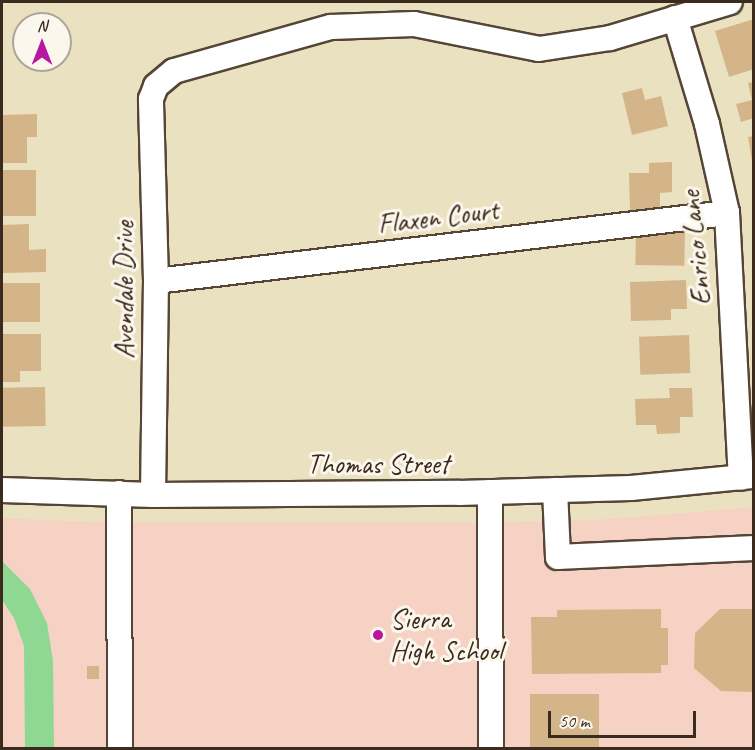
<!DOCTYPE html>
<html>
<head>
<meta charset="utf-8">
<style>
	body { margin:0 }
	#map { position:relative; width:755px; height:750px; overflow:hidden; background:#eae1c0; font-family:Caveat,sans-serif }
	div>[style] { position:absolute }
	.built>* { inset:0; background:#f6d2c4 }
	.green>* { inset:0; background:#8fd894 }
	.building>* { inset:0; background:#d4b489; transform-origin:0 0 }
	.roads { filter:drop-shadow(2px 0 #554536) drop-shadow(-2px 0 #554536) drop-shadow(0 2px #554536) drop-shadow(0 -2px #554536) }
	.minor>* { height:24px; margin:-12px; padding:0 12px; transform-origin:12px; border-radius:12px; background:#fff }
	.dots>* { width:16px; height:16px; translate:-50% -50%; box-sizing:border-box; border:3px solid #fbf7ec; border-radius:50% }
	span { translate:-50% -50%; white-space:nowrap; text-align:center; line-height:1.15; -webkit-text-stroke:6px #fbf7ec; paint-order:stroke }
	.street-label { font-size:28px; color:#3b2a1e }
	.poi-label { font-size:28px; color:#3b2a1e }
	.left { translate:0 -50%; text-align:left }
	.frame { position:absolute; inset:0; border:3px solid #3b2a1e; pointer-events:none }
	.north { position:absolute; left:12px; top:12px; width:60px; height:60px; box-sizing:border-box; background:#fbf7ec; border:2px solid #aea59a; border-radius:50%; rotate:0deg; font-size:16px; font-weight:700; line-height:24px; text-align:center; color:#3b2a1e }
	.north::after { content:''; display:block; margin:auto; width:21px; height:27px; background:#b5179e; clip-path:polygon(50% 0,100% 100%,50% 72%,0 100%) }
	.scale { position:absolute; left:548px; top:711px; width:148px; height:27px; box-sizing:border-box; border:3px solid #3b2a1e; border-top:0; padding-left:8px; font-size:18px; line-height:21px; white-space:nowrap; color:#3b2a1e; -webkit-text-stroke:4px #fbf7ec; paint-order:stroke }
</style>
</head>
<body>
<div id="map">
	<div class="built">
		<i style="clip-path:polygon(753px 507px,753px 748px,2px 748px,2px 518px,92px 522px,505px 522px,612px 519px)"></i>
	</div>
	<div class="green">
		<i style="clip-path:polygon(2px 561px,30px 589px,47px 623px,53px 661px,54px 748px,25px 748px,24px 646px,14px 618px,2px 600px)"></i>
	</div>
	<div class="building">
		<i style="clip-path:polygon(754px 19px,754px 69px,729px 77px,715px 31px)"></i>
		<i style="clip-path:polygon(754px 82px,754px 118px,741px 122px,736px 104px,752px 100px,748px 83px)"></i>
		<i style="clip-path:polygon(642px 88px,645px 100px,661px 96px,668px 126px,632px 135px,622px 93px)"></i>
		<i style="clip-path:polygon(37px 114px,37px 137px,27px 137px,27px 163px,2px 163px,2px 115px)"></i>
		<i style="clip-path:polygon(754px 136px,754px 161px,752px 161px,748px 137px)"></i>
		<i style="clip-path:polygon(672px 162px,672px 192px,660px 193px,660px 210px,630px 211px,629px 173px,649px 173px,649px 163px)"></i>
		<i style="left:36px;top:170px;width:46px;height:34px;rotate:90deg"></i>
		<i style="clip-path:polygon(29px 224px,29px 250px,46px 249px,46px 272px,2px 273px,2px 225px)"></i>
		<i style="left:636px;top:228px;width:49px;height:37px;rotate:1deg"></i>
		<i style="clip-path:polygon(686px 280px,687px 309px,671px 309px,671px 320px,631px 321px,630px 282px)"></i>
		<i style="left:40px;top:283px;width:39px;height:38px;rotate:90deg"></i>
		<i style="clip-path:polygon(2px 334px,41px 334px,41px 371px,20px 371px,20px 382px,2px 382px)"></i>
		<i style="left:689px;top:335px;width:38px;height:50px;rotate:88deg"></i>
		<i style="left:45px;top:387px;width:39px;height:43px;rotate:89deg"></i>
		<i style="clip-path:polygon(669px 388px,692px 388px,693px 417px,680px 417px,680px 433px,657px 434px,656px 425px,636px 425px,635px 399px,670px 398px)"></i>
		<i style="clip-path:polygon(661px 609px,661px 628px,668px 628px,668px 665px,661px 665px,661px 673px,532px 674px,531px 617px,557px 617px,557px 610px)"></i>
		<i style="clip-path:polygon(720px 609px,754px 609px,754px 692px,721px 691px,694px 668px,695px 633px)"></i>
		<i style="left:87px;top:666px;width:12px;height:13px"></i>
		<i style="left:530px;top:694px;width:69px;height:54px"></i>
	</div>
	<div class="roads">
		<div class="minor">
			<i style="left:675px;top:18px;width:111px;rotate:73.2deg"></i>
			<i style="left:707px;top:124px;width:91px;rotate:77.3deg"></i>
			<i style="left:727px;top:213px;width:265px;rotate:87deg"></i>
			<i style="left:156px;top:281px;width:575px;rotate:-6.79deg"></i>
			<i style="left:2px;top:490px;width:151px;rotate:1.9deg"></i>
			<i style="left:153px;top:495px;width:306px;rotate:-0.4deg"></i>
			<i style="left:459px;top:493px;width:172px;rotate:-1.7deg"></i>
			<i style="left:631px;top:488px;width:124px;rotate:-5.6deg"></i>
			<i style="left:555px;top:490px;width:67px;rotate:87.4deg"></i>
			<i style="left:558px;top:557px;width:196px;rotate:-2.6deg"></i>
			<i style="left:490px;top:492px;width:256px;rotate:89.8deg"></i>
			<i style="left:119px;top:493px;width:255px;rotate:89.8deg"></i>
			<i style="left:153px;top:495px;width:214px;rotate:-89.2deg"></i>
			<i style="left:156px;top:281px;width:182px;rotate:-91.6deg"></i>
			<i style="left:151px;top:99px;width:14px;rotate:-69deg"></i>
			<i style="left:156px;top:86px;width:23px;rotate:-40deg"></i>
			<i style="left:174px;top:71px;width:163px;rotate:-15.7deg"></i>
			<i style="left:331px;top:27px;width:83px;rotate:-2.1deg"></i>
			<i style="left:414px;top:24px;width:127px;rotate:11.3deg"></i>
			<i style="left:539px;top:49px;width:72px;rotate:-8.8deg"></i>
			<i style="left:610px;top:38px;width:125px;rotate:-16.7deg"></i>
		</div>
	</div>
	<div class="dots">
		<i style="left:378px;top:635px;background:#b5179e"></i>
	</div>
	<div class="street-label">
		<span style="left:438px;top:217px;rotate:-7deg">Flaxen Court</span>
		<span style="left:696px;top:248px;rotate:-96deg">Enrico Lane</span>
		<span style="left:124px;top:290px;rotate:-90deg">Avendale Drive</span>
		<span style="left:378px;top:464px">Thomas Street</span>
	</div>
	<div class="poi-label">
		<span class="left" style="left:390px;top:635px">Sierra<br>High School</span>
	</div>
	<div class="frame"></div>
	<div class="north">N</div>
	<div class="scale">50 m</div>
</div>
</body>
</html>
